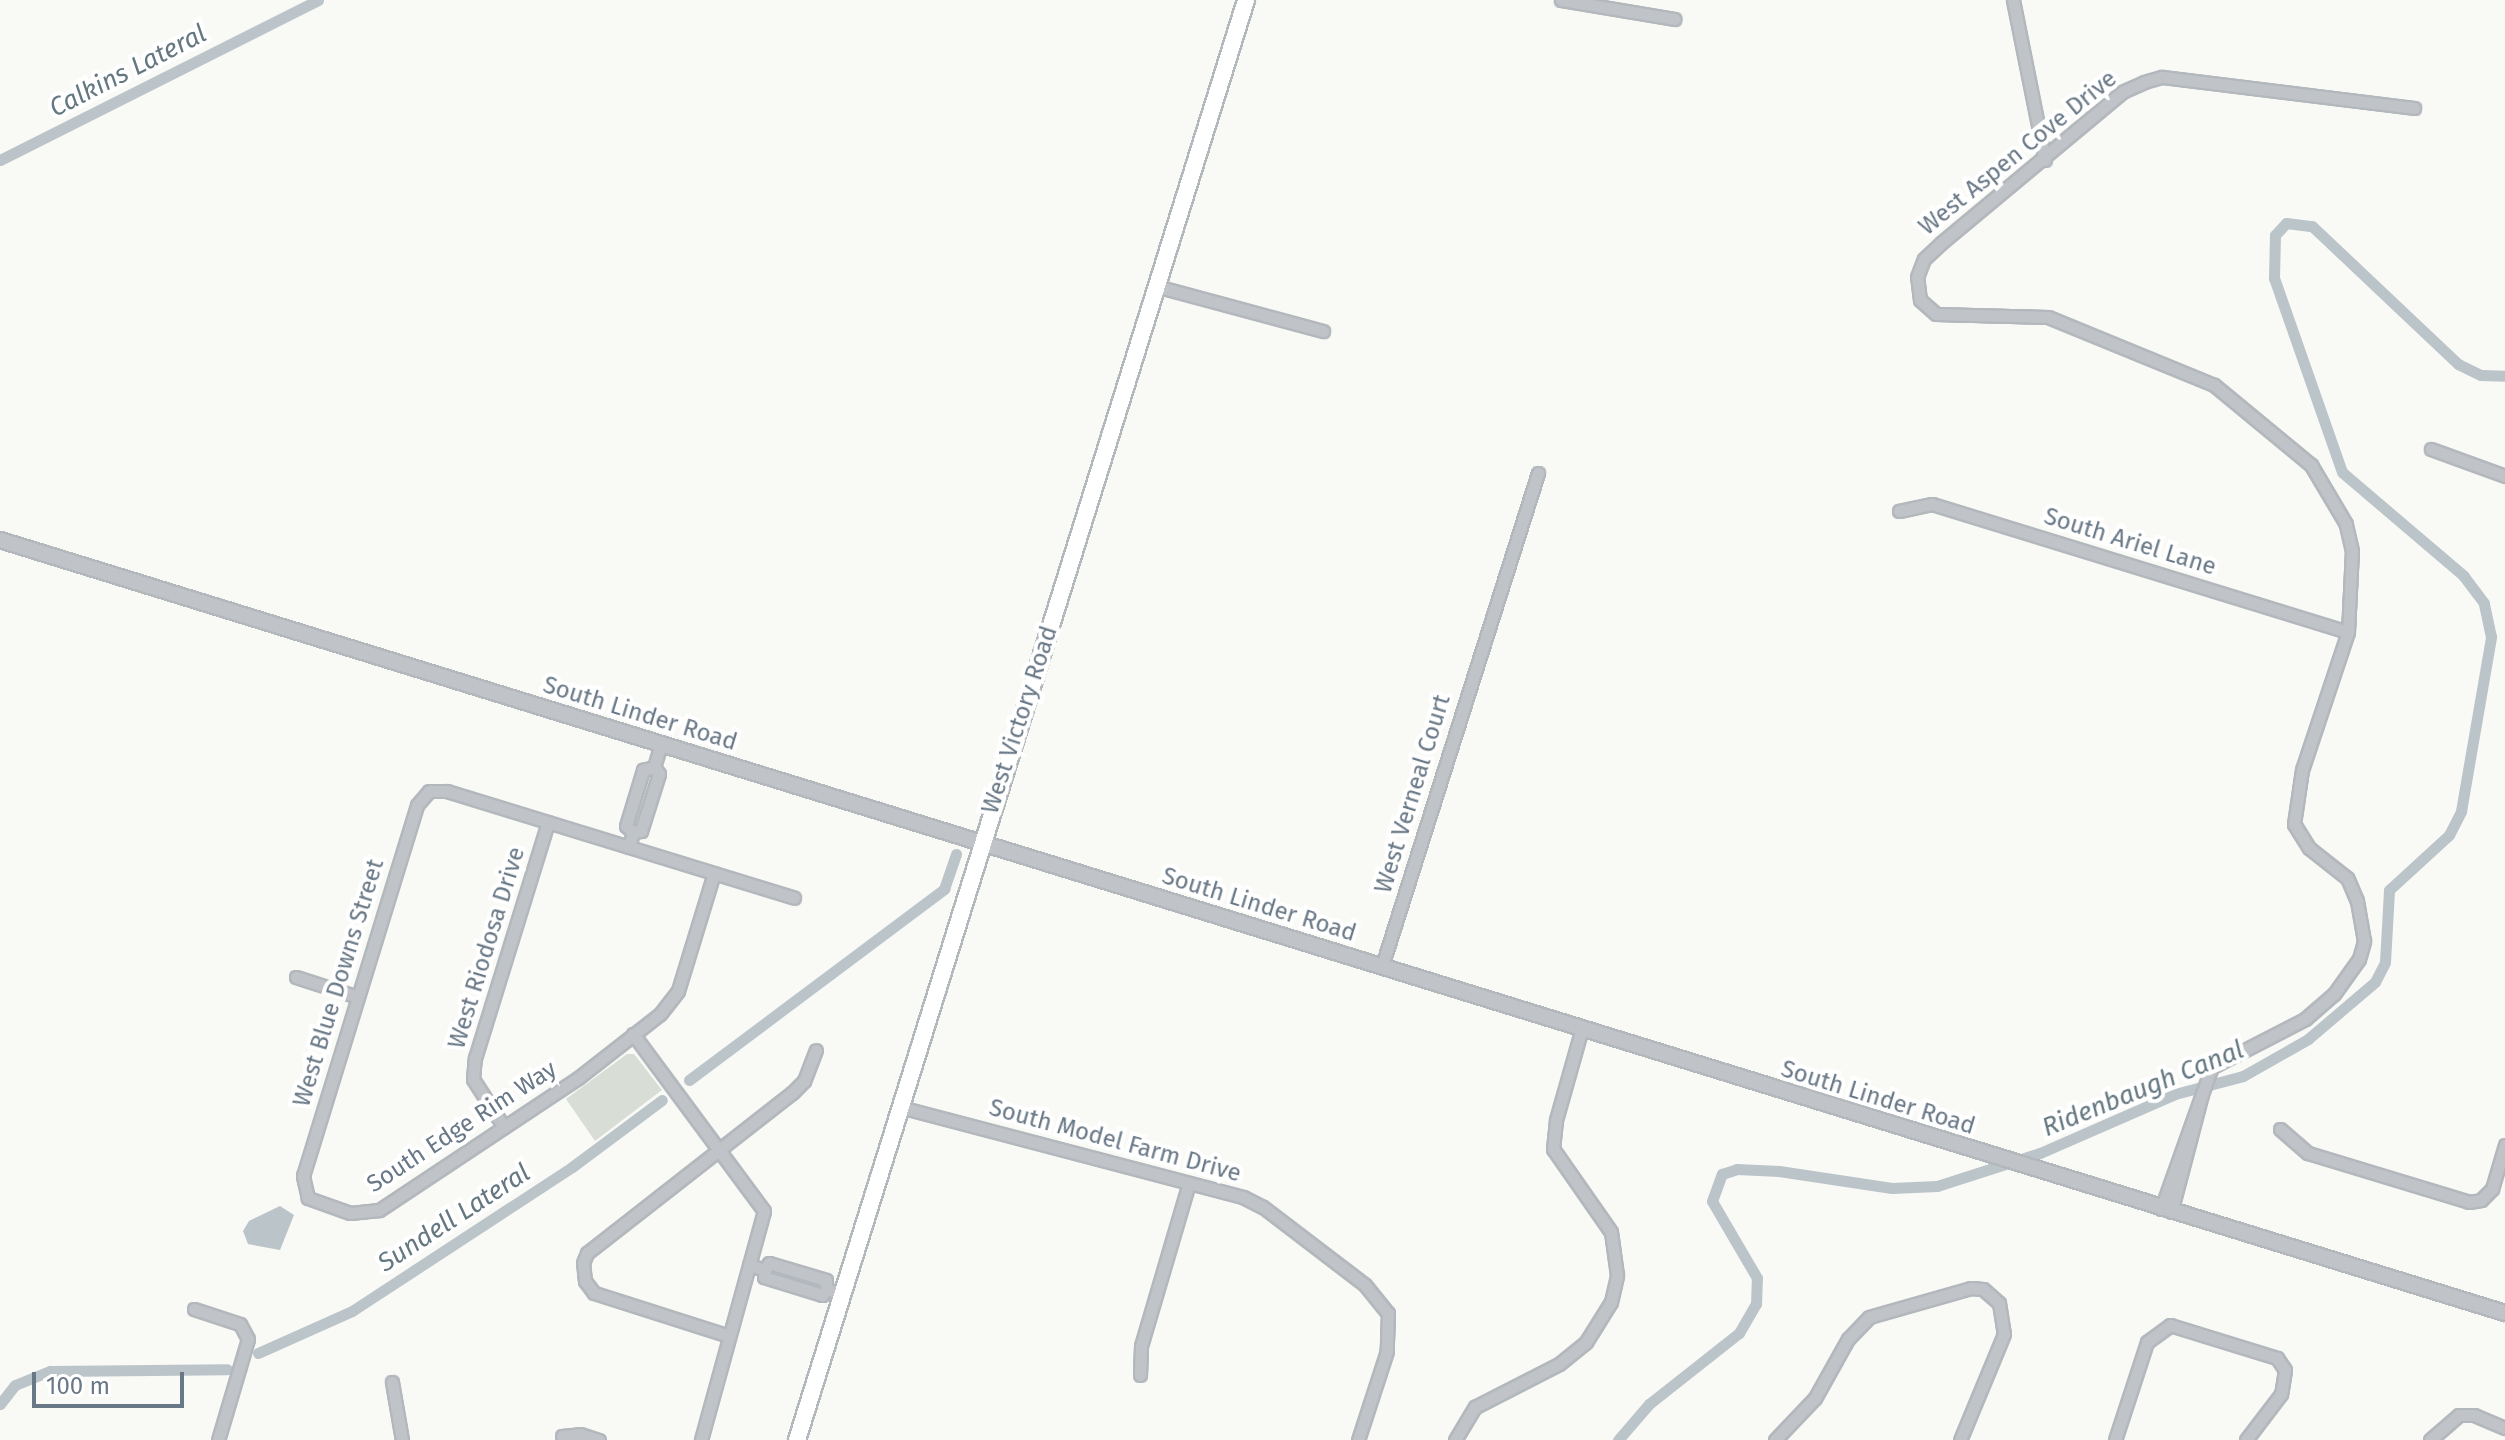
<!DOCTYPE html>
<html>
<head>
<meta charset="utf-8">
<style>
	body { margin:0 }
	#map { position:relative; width:2505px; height:1440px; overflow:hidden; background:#f9f9f6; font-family:"Fira Sans",sans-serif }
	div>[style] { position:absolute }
	.green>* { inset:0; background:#d8ddd6 }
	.water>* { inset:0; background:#bac4c9 }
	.canal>* { height:11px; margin:-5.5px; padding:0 5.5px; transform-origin:5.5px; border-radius:5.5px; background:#bac4c9 }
	.roads { filter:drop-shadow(2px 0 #b3b8bd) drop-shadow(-2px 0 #b3b8bd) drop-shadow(0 2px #b3b8bd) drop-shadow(0 -2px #b3b8bd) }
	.minor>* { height:11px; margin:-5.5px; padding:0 5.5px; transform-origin:5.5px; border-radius:5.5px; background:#c0c4c8 }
	.tertiary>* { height:14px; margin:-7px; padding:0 7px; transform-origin:7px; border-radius:7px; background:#c0c4c8 }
	.secondary>* { height:16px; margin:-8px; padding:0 8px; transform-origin:8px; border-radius:8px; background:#fff }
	span { translate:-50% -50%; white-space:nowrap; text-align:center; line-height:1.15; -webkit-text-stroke:8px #fff; paint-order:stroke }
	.street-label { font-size:24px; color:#697886 }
	.water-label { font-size:26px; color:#657881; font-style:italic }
	.scale { position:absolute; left:32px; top:1372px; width:152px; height:36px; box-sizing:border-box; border:4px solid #697886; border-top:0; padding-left:10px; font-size:24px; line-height:28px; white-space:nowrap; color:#697886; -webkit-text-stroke:6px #fff; paint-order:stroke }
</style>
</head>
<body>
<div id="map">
	<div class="green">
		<i style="clip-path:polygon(627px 1054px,634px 1054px,662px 1090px,595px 1141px,566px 1099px)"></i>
	</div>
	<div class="water">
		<i style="clip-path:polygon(280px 1206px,294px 1215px,280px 1250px,248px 1244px,243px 1231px,249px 1221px)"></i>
	</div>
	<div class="canal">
		<i style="left:0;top:160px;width:356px;rotate:-26.7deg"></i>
		<i style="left:689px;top:1080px;width:319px;rotate:-36.8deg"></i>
		<i style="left:944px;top:889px;width:37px;rotate:-71deg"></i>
		<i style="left:258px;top:1353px;width:103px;rotate:-24.1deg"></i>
		<i style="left:352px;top:1311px;width:263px;rotate:-33.2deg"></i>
		<i style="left:572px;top:1167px;width:112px;rotate:-36.7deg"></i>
		<i style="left:0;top:1404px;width:24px;rotate:-52deg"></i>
		<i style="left:15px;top:1385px;width:38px;rotate:-22deg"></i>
		<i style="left:50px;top:1371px;width:177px;rotate:-0.6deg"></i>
		<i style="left:1618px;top:1440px;width:48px;rotate:-49.3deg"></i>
		<i style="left:1649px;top:1404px;width:115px;rotate:-38.3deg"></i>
		<i style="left:1739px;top:1333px;width:34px;rotate:-60deg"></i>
		<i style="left:1756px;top:1304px;width:26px;rotate:-88deg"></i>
		<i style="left:1757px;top:1278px;width:89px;rotate:-120.3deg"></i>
		<i style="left:1712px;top:1201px;width:29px;rotate:-70deg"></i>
		<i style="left:1722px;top:1174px;width:16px;rotate:-18deg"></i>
		<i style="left:1737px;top:1169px;width:42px;rotate:2.7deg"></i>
		<i style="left:1779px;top:1171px;width:114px;rotate:8.6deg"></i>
		<i style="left:1892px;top:1188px;width:45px;rotate:-2.5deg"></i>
		<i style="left:1937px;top:1186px;width:108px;rotate:-17.8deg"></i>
		<i style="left:2040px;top:1153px;width:147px;rotate:-23.6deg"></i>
		<i style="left:2175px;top:1094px;width:70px;rotate:-14.8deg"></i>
		<i style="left:2243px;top:1076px;width:75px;rotate:-29.6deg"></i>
		<i style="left:2308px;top:1039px;width:88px;rotate:-40.4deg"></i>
		<i style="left:2375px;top:982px;width:22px;rotate:-63deg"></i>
		<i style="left:2385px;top:962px;width:72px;rotate:-86.8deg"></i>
		<i style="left:2389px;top:890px;width:81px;rotate:-42.5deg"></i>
		<i style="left:2449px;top:835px;width:27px;rotate:-63deg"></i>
		<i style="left:2461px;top:811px;width:177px;rotate:-80.2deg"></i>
		<i style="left:2491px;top:637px;width:35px;rotate:-102deg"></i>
		<i style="left:2484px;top:603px;width:34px;rotate:-127deg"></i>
		<i style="left:2464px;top:576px;width:160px;rotate:-139.6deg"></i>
		<i style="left:2342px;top:472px;width:206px;rotate:-109.3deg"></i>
		<i style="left:2274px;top:278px;width:43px;rotate:-88.7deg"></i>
		<i style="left:2275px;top:235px;width:16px;rotate:-47deg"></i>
		<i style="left:2286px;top:223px;width:26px;rotate:7deg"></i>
		<i style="left:2312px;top:226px;width:201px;rotate:43.4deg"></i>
		<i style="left:2458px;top:364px;width:25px;rotate:26deg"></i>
		<i style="left:2481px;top:375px;width:24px;rotate:2deg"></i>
	</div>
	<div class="roads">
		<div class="minor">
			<i style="left:1561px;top:0;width:115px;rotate:9.5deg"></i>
			<i style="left:2013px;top:0;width:163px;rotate:78.7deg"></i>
			<i style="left:1156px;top:286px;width:173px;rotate:15.1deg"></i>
			<i style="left:2431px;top:449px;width:79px;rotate:20deg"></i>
			<i style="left:1899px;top:511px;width:34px;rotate:-12deg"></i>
			<i style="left:1932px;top:504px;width:435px;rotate:17.1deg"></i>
			<i style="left:633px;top:832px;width:9px;rotate:-139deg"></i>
			<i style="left:626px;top:826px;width:59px;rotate:-73.1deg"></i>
			<i style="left:643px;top:770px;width:11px;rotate:-15deg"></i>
			<i style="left:629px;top:847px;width:16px;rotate:-75deg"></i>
			<i style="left:633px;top:832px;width:8px;rotate:-7deg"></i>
			<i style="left:641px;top:831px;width:60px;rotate:-72.5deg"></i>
			<i style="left:659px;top:774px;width:9px;rotate:-126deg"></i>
			<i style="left:654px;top:767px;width:24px;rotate:-73deg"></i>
			<i style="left:714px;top:873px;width:123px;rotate:107deg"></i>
			<i style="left:678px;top:991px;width:29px;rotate:128deg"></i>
			<i style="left:660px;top:1014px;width:104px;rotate:142deg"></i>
			<i style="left:578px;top:1078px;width:239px;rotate:146.4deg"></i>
			<i style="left:379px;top:1210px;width:29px;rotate:174deg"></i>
			<i style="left:350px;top:1213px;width:45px;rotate:-160.3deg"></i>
			<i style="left:308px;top:1198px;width:23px;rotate:-103deg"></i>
			<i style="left:303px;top:1176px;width:388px;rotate:-72.9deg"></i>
			<i style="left:417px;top:805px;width:18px;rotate:-49deg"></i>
			<i style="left:429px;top:791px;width:18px"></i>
			<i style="left:447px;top:791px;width:363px;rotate:17.1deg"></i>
			<i style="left:1382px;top:966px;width:517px;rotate:-72.44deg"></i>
			<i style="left:296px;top:977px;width:65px;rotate:17.9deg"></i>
			<i style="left:633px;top:1034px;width:220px;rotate:53.5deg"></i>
			<i style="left:764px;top:1211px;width:238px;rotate:105.4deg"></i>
			<i style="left:2202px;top:1094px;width:29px;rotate:-70deg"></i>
			<i style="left:2212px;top:1067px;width:105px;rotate:-27.3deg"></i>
			<i style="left:2305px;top:1019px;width:38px;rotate:-41deg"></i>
			<i style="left:2334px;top:994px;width:43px;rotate:-54.5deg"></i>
			<i style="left:2359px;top:959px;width:19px;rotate:-74deg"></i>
			<i style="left:2364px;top:941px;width:41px;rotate:-99.9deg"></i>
			<i style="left:2357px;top:901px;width:25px;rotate:-113deg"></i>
			<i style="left:2347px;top:878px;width:48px;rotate:-141.7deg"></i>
			<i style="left:2309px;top:848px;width:28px;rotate:-122deg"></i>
			<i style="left:2294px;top:824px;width:55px;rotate:-81.6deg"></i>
			<i style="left:2302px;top:770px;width:145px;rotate:-71.6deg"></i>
			<i style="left:2348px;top:632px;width:81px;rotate:-87.2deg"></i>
			<i style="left:2352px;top:551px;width:28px;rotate:-103deg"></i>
			<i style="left:2346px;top:524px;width:69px;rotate:-120.7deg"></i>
			<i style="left:2311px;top:465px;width:126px;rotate:-140.5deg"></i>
			<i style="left:2214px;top:385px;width:179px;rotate:-157.7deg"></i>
			<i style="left:2048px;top:317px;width:112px;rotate:-178.5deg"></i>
			<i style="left:1936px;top:314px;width:21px;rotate:-139deg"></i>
			<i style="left:1920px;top:300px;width:23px;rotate:-97deg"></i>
			<i style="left:1917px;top:277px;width:19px;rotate:-69deg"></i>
			<i style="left:1924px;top:259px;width:23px;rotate:-43deg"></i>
			<i style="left:1941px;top:243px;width:236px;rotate:-39.8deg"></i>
			<i style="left:2122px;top:92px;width:24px;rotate:-24deg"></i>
			<i style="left:2144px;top:82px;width:19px;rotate:-16deg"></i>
			<i style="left:2162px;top:77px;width:254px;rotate:7deg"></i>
			<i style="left:900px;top:1107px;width:355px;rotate:14.7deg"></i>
			<i style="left:1243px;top:1197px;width:22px;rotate:27deg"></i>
			<i style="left:1263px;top:1207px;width:128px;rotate:37.4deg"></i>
			<i style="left:1365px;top:1285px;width:36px;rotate:51deg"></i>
			<i style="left:1388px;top:1313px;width:38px;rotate:92deg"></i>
			<i style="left:1387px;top:1351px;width:94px;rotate:108deg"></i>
			<i style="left:504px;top:1127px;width:57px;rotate:-122.9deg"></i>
			<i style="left:473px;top:1079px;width:21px;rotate:-85deg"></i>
			<i style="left:475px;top:1058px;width:247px;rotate:-72.8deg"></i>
			<i style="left:2280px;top:1129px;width:37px;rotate:41deg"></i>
			<i style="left:2308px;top:1153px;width:168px;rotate:16.9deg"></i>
			<i style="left:2469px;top:1202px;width:12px;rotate:-9deg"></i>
			<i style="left:2481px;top:1200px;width:16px;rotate:-45deg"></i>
			<i style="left:2492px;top:1189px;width:46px;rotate:-73.5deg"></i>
			<i style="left:2161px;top:1209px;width:122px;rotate:-70.4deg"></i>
			<i style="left:2202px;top:1094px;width:122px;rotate:104.7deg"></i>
			<i style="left:749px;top:1265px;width:17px;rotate:17deg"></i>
			<i style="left:765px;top:1270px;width:7px;rotate:98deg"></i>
			<i style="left:764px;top:1277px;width:61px;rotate:17.2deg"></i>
			<i style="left:822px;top:1295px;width:7px;rotate:-56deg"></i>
			<i style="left:826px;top:1289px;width:17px;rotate:17deg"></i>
			<i style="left:765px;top:1270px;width:8px;rotate:-60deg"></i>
			<i style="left:769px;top:1263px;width:59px;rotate:16.6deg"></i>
			<i style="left:826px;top:1280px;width:9px;rotate:90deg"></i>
			<i style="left:194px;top:1309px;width:48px;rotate:18.1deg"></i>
			<i style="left:240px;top:1324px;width:17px;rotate:62deg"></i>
			<i style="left:248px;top:1339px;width:105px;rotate:106.5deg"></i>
			<i style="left:726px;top:1335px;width:139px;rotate:-162.3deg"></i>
			<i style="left:594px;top:1293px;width:15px;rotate:-127deg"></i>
			<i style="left:585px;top:1281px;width:18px;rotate:-96deg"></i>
			<i style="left:583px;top:1263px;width:11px;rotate:-68deg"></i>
			<i style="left:587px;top:1253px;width:260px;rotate:-38deg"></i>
			<i style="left:792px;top:1093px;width:17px;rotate:-45deg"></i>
			<i style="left:804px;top:1081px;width:33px;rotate:-69deg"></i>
			<i style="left:1140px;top:1375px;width:29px;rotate:-88deg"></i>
			<i style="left:1141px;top:1346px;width:170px;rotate:-73.6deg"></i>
			<i style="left:392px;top:1382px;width:59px;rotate:80.2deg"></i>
			<i style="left:562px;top:1436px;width:18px;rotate:-6deg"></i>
			<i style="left:580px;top:1434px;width:20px;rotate:18deg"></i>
			<i style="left:1455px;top:1440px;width:39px;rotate:-59deg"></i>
			<i style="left:1475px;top:1407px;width:94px;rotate:-27.1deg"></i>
			<i style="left:1559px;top:1364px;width:35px;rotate:-39deg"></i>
			<i style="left:1586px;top:1342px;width:47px;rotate:-58deg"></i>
			<i style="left:1611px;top:1302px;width:28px;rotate:-77deg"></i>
			<i style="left:1617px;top:1275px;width:43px;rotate:-97.9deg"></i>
			<i style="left:1611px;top:1232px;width:101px;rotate:-124.9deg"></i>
			<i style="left:1553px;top:1149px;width:29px;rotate:-84deg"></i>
			<i style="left:1556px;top:1120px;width:96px;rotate:-74.2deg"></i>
			<i style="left:1775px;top:1440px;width:58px;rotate:-46.4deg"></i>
			<i style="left:1815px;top:1398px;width:68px;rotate:-60.8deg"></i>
			<i style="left:1848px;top:1339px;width:30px;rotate:-46deg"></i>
			<i style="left:1869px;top:1317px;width:106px;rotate:-15.9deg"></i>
			<i style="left:1971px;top:1288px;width:12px;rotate:5deg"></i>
			<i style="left:1983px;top:1289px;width:21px;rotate:41deg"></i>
			<i style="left:1999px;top:1303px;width:31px;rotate:81deg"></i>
			<i style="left:2004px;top:1334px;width:115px;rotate:112.5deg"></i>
			<i style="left:2115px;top:1440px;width:103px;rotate:-71.9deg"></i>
			<i style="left:2147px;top:1342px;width:29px;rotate:-36deg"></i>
			<i style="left:2170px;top:1325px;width:112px;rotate:17.1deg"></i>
			<i style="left:2277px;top:1358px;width:14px;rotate:56deg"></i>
			<i style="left:2285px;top:1370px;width:24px;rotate:99deg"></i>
			<i style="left:2281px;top:1394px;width:58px;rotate:127.3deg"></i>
			<i style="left:2430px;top:1440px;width:38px;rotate:-41deg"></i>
			<i style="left:2459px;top:1415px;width:15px"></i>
			<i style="left:2474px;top:1415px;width:34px;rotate:23deg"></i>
		</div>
		<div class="tertiary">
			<i style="left:0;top:540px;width:2622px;rotate:17.15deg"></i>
		</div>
		<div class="secondary">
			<i style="left:797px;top:1440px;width:1508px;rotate:-72.68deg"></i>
		</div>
	</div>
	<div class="street-label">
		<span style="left:2018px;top:153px;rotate:-39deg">West Aspen Cove Drive</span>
		<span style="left:2130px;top:542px;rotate:17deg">South Ariel Lane</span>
		<span style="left:640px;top:714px;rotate:17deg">South Linder Road</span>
		<span style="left:1020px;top:720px;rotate:-72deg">West Victory Road</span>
		<span style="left:1413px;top:794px;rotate:-73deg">West Verneal Court</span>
		<span style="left:1259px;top:905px;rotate:17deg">South Linder Road</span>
		<span style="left:487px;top:948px;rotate:-73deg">West Riodosa Drive</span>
		<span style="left:339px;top:983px;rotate:-73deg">West Blue Downs Street</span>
		<span style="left:1878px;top:1098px;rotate:17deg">South Linder Road</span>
		<span style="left:462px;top:1127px;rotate:-33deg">South Edge Rim Way</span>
		<span style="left:1115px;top:1141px;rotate:15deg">South Model Farm Drive</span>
	</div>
	<div class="water-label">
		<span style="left:128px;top:71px;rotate:-27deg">Calkins Lateral</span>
		<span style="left:2143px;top:1089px;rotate:-22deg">Ridenbaugh Canal</span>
		<span style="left:454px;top:1218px;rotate:-33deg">Sundell Lateral</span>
	</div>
	<div class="scale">100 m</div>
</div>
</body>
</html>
